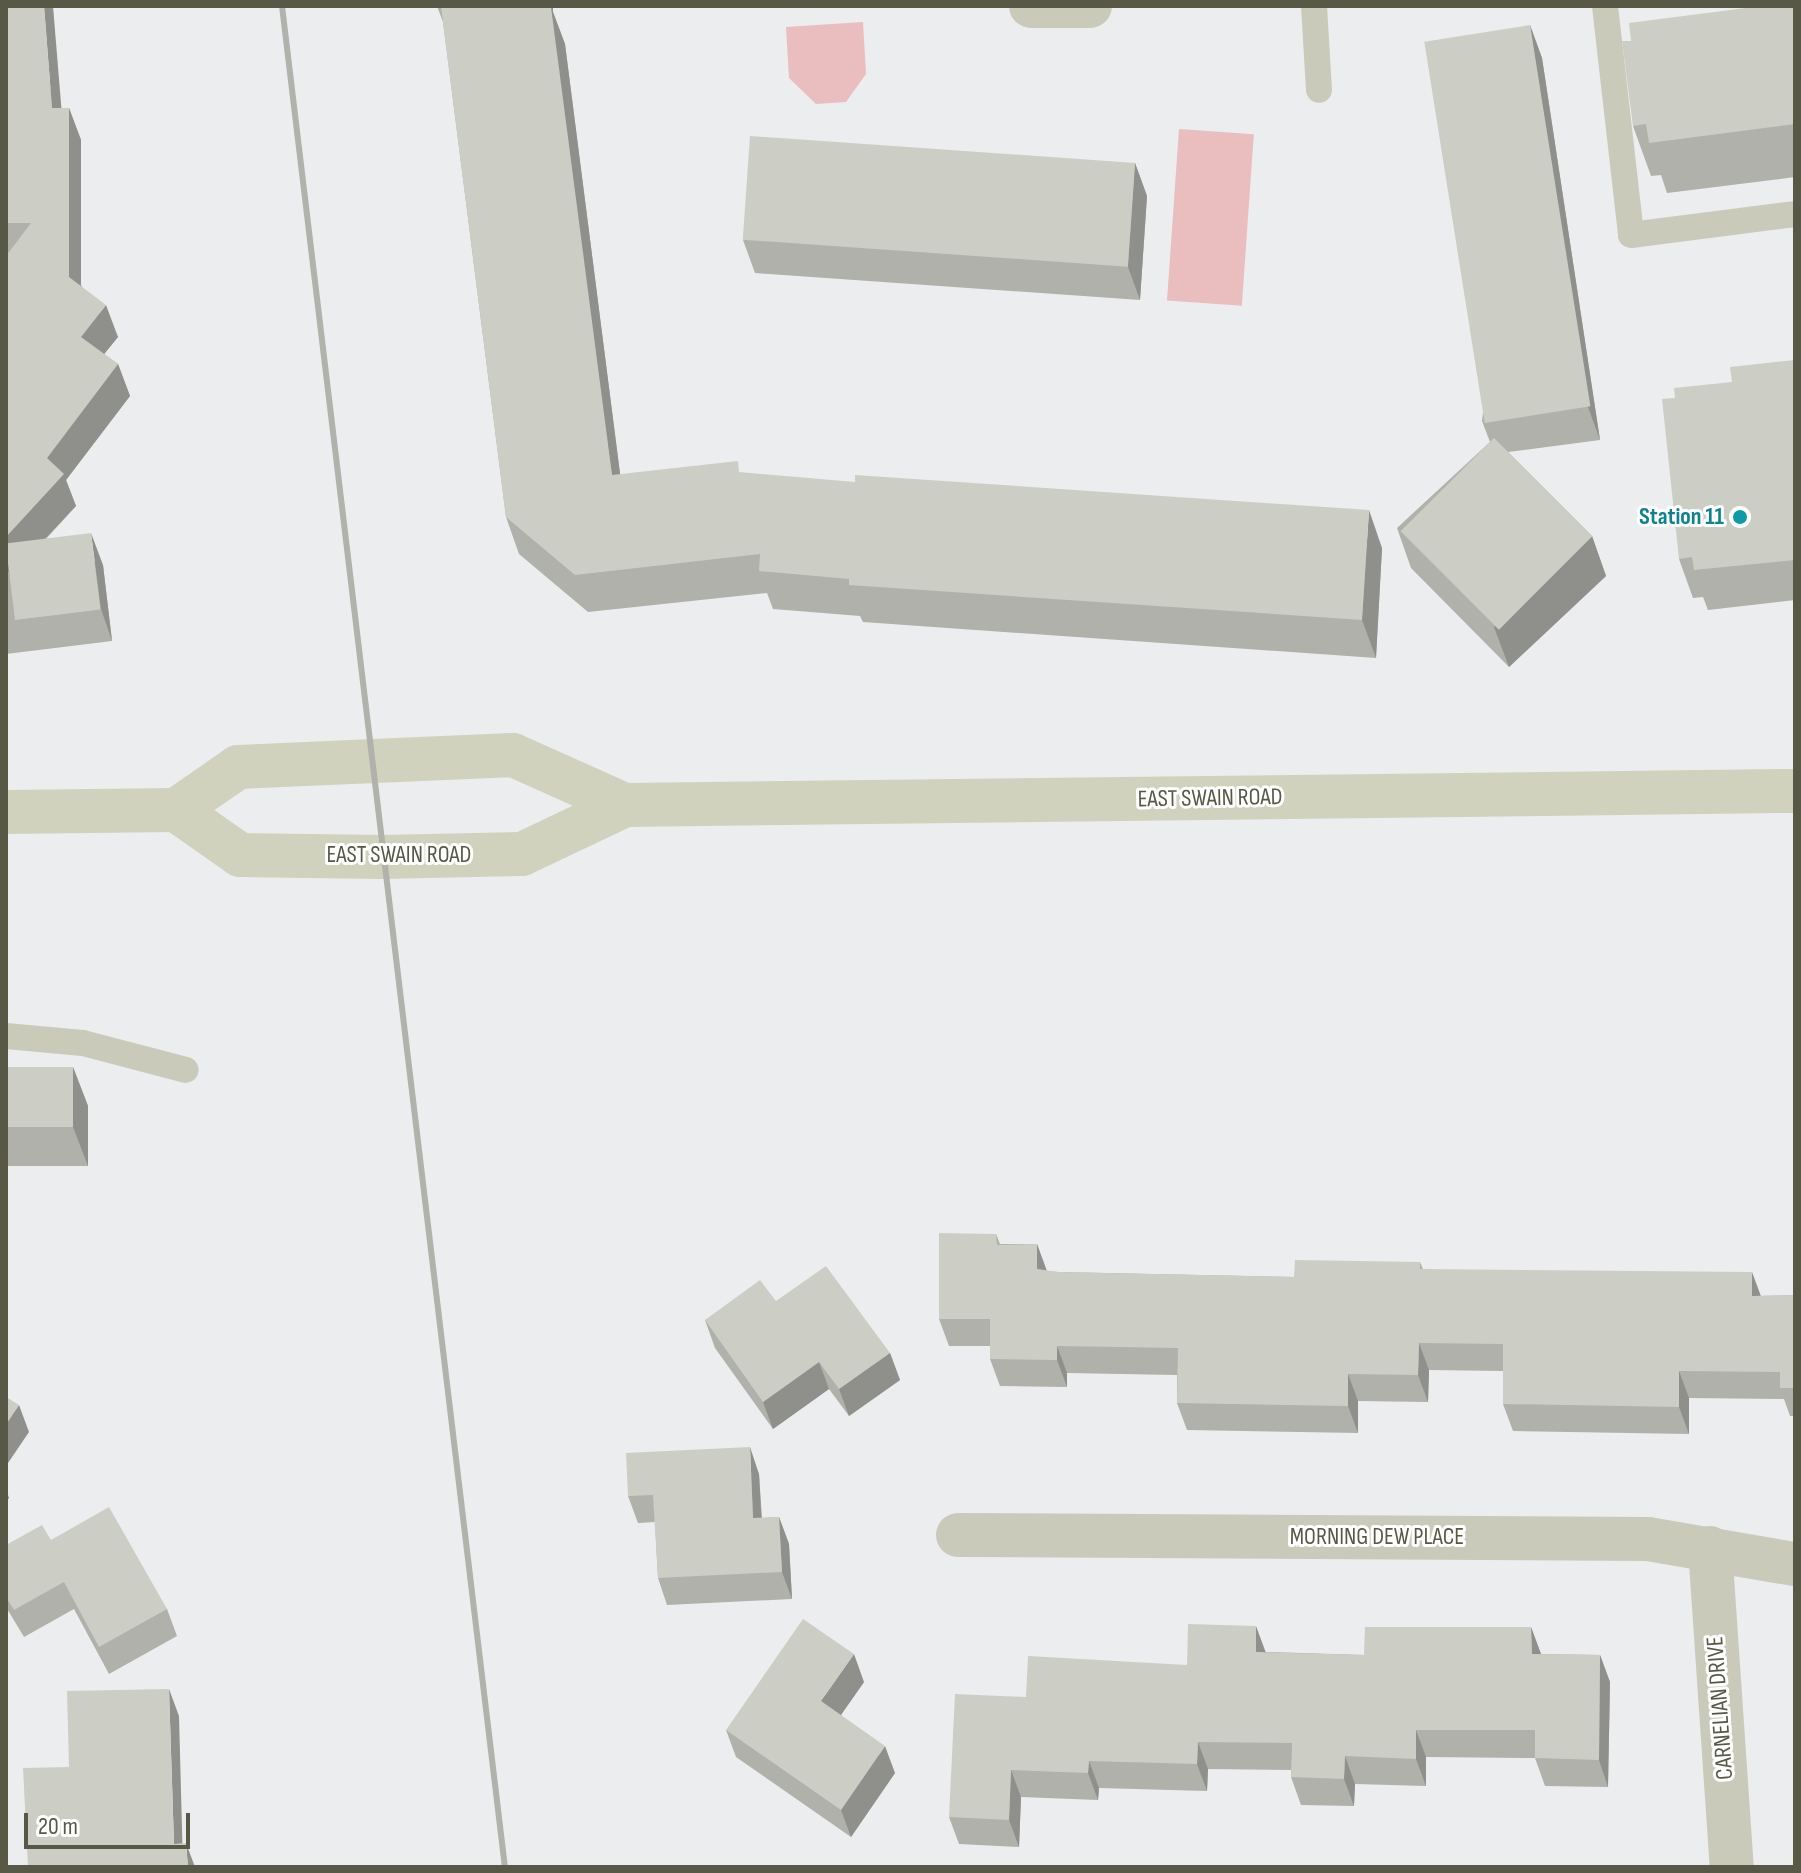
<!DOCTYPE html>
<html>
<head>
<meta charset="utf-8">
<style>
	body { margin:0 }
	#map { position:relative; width:1801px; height:1873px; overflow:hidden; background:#ecedef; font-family:"Sofia Sans Condensed",sans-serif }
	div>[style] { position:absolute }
	.green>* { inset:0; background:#eabdbe; transform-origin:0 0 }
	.service>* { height:26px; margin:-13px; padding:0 13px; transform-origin:13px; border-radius:13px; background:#cacabb }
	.minor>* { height:44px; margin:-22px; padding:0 22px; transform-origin:22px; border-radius:22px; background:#cacabb }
	.secondary>* { height:44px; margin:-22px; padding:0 22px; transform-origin:22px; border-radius:22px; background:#d0d2be }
	.rail>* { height:6px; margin:-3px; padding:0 3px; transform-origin:3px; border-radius:3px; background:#b0b2ab }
	.wall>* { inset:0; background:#afb1aa }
	.shaded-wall>* { inset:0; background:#8f908b }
	.building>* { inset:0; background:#cccec6; transform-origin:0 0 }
	.dots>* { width:22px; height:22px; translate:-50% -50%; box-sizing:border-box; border:4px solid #fff; border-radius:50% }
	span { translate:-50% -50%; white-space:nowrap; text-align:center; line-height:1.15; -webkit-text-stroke:6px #fff; paint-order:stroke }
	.culture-label { font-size:24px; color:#0d838f; font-weight:700 }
	.right { translate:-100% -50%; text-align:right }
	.street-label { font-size:24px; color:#575846 }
	.frame { position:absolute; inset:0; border:8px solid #575846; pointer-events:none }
	.scale { position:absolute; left:24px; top:1813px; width:166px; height:36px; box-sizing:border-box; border:4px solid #575846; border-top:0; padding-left:10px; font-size:24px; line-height:28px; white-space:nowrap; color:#575846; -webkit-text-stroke:6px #fff; paint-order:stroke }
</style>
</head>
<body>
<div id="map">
	<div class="green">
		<i style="clip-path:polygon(863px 22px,866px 74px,846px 102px,816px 104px,789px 78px,786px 27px)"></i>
		<i style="left:1179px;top:129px;width:75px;height:172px;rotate:4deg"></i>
	</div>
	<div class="service">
		<i style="left:1314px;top:6px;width:84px;rotate:86.6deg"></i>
		<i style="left:1605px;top:6px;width:230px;rotate:83.5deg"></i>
		<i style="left:1631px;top:235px;width:165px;rotate:-7.3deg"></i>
		<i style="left:6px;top:1036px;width:77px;rotate:5.2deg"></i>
		<i style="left:83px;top:1043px;width:106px;rotate:14.7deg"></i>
	</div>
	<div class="minor">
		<i style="left:1031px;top:6px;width:59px"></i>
		<i style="left:958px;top:1535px;width:690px;rotate:0.33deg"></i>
		<i style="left:1648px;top:1539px;width:149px;rotate:9.7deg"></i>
		<i style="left:1710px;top:1548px;width:320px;rotate:86.1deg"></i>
	</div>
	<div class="secondary">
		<i style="left:176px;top:810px;width:78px;rotate:35.1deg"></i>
		<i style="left:240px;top:855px;width:142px;rotate:0.8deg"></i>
		<i style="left:382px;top:857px;width:140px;rotate:-1.2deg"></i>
		<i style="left:522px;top:854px;width:114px;rotate:-25.4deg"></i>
		<i style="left:6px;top:812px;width:170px;rotate:-0.7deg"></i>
		<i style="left:176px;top:810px;width:75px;rotate:-34.7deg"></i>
		<i style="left:238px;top:767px;width:275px;rotate:-2.5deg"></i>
		<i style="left:513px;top:755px;width:123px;rotate:24.1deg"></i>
		<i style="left:625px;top:805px;width:1170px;rotate:-0.69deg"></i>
	</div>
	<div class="rail">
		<i style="left:282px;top:6px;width:1874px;rotate:83.17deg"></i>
	</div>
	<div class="wall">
		<i style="clip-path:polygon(6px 6px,61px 108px,69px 108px,81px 140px,81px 285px,118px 337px,104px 354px,118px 364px,130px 396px,66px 480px,76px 506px,46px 539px,103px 565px,112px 641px,6px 654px)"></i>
		<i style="clip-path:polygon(437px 6px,553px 6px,553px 12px,565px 44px,620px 474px,742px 473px,1382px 548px,1376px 658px,863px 622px,860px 616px,773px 609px,767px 593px,588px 612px,519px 554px,506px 517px,443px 22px)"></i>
		<i style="clip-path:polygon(1795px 6px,1795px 177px,1667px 193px,1661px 175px,1651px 176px,1633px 126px,1631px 41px)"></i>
		<i style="clip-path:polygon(1530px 25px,1542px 58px,1600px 440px,1508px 452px,1592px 536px,1606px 576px,1509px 667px,1411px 568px,1397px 528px,1490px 442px,1482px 421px)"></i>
		<i style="clip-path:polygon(1135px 163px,1147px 196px,1140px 300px,755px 273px,743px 240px)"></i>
		<i style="clip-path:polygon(1795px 360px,1795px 600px,1708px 610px,1703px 597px,1693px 598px,1679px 559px,1675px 398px,1732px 382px)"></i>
		<i style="clip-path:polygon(6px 1067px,73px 1067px,88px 1106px,88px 1166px,6px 1166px)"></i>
		<i style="clip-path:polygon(996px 1234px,1000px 1244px,1037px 1244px,1046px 1271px,1058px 1272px,1294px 1277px,1420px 1262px,1423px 1269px,1761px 1296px,1795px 1295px,1795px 1416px,1790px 1416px,1784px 1399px,1689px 1398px,1689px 1434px,1513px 1431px,1503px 1404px,1503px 1371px,1429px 1370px,1428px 1402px,1358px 1401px,1358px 1433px,1187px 1430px,1177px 1403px,1177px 1375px,1067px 1373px,1067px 1387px,1000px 1386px,990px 1359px,990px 1346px,949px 1346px,939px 1319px)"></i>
		<i style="clip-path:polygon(776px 1301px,890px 1353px,900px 1380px,849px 1416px,829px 1389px,773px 1429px,715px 1348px,705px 1320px)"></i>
		<i style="clip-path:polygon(759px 1474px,762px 1518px,779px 1517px,789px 1544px,792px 1599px,667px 1605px,658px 1578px,655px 1522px,638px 1523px,628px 1496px)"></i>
		<i style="clip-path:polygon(51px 1540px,167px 1609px,177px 1636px,109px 1674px,74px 1609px,24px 1637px,6px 1607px,6px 1545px)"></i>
		<i style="clip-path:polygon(1531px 1627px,1541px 1654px,1600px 1655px,1610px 1682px,1608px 1787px,1545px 1786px,1535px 1758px,1426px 1757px,1426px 1786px,1355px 1784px,1354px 1806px,1301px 1805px,1291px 1777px,1291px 1770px,1208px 1769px,1207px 1791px,1099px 1788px,1098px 1800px,1021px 1797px,1019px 1847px,959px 1844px,949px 1817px,1026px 1697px,1187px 1665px,1266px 1652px,1364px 1655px)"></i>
		<i style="clip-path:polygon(864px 1682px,841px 1715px,895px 1773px,851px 1837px,736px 1757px,726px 1730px)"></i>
	</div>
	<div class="shaded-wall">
		<i style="clip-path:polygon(44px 6px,53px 6px,64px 140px,52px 108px)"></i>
		<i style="clip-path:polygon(544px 6px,553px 6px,553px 12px,565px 44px,625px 512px,612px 475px)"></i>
		<i style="clip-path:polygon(1530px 25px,1542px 58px,1600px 440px,1588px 407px)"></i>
		<i style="clip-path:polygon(69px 108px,81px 140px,81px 309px,69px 277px)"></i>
		<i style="clip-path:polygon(1135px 163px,1147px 196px,1140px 300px,1128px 267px)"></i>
		<i style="clip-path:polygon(106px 305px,118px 337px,92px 369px,81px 337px)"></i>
		<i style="clip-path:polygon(118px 364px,130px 396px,66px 480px,76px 506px,10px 576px,6px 565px,6px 537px,47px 458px)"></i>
		<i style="clip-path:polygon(1369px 510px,1382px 548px,1376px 658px,1362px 620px)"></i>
		<i style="clip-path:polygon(91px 533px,103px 565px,112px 641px,101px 609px)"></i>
		<i style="clip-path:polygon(1592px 536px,1606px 576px,1509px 667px,1494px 627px)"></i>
		<i style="clip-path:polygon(73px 1067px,88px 1106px,88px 1166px,73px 1127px)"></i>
		<i style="clip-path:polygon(1037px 1244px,1047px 1271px,1037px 1269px)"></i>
		<i style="clip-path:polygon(1752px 1272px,1762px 1299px,1752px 1296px)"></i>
		<i style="clip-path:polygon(1419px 1343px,1429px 1370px,1428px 1402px,1418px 1375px)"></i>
		<i style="clip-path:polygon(1057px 1346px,1067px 1373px,1067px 1387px,1057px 1360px)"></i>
		<i style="clip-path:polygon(890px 1353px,900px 1380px,849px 1416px,839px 1389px)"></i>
		<i style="clip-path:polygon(819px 1362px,829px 1389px,773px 1429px,763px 1402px)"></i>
		<i style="clip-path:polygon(1679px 1371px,1689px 1398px,1689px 1434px,1679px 1407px)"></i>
		<i style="clip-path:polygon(1348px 1374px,1358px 1401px,1358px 1433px,1348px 1406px)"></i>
		<i style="clip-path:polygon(19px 1405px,29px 1432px,6px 1466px,6px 1424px)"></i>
		<i style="clip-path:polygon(750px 1447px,759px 1474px,763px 1546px,753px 1518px)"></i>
		<i style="clip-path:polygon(6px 1489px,9px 1498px,6px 1502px)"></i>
		<i style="clip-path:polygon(779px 1517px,789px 1544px,792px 1599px,782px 1572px)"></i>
		<i style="clip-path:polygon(1256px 1626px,1266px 1653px,1256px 1652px)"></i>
		<i style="clip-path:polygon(1531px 1627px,1541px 1654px,1532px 1654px)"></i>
		<i style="clip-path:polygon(854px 1654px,864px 1682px,831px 1729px,821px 1701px)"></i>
		<i style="clip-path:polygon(1600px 1655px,1610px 1682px,1608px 1787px,1599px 1760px)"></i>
		<i style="clip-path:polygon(169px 1689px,179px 1716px,183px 1867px,174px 1844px)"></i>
		<i style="clip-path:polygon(1416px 1730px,1426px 1757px,1426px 1786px,1416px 1759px)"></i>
		<i style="clip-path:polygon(1198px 1742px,1208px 1769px,1207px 1791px,1197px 1764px)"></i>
		<i style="clip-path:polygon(885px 1746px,895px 1773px,851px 1837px,841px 1810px)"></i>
		<i style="clip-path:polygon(1345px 1756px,1355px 1784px,1354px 1806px,1344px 1779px)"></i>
		<i style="clip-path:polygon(1089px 1761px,1099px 1788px,1098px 1800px,1088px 1773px)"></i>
		<i style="clip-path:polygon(1011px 1770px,1021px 1797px,1019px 1847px,1009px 1820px)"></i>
		<i style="clip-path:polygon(186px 1843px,195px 1867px,188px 1867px)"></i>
	</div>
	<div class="building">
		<i style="clip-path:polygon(6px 6px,44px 6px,52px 108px,69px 108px,69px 277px,106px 305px,81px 337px,118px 364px,47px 458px,64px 474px,6px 537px,6px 256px,31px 223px,6px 223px)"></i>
		<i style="clip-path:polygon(441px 6px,544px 6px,544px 8px,551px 7px,612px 475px,738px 461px,739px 472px,855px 482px,855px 475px,1369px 510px,1362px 620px,849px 585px,849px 579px,759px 571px,760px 554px,575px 575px,506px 517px)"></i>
		<i style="clip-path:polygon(1761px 6px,1795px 6px,1795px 124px,1649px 143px,1646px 124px,1633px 126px,1622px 41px,1631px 41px,1629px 23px)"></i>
		<i style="left:1530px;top:25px;width:386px;height:107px;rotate:81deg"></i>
		<i style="left:750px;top:136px;width:386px;height:104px;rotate:4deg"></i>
		<i style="clip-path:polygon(1795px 360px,1795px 560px,1694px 570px,1692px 557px,1679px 559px,1662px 399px,1675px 398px,1674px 388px,1732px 382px,1730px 367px)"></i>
		<i style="left:1494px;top:438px;width:139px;height:132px;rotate:45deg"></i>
		<i style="left:91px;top:533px;width:77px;height:86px;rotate:83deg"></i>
		<i style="left:6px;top:1067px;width:67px;height:60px"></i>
		<i style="clip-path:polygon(939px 1233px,996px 1234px,997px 1245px,1037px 1244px,1037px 1269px,1058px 1272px,1294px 1277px,1295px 1260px,1420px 1262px,1420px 1269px,1752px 1272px,1752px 1296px,1795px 1295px,1795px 1388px,1780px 1388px,1780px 1372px,1679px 1371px,1679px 1407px,1503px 1404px,1503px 1344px,1419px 1343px,1418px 1375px,1348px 1374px,1348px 1406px,1177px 1403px,1178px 1348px,1057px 1346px,1057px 1360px,990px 1359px,990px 1319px,939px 1319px)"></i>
		<i style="clip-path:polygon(826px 1266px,890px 1353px,839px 1389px,819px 1362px,763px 1402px,705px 1320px,760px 1280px,776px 1301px)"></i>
		<i style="clip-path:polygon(6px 1397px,19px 1405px,6px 1424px)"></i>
		<i style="clip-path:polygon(750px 1447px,753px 1518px,779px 1517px,782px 1572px,658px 1578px,653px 1495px,628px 1496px,626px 1453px)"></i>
		<i style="clip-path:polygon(109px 1507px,167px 1609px,99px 1647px,64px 1582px,14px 1610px,6px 1597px,6px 1545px,42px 1525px,51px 1540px)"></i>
		<i style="clip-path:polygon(803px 1619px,854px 1654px,821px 1701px,885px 1746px,841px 1810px,726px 1730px)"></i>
		<i style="clip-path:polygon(1188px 1624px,1256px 1626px,1256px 1652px,1364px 1655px,1365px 1627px,1531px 1627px,1532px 1654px,1600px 1655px,1599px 1760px,1535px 1758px,1535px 1730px,1416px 1730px,1416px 1759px,1345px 1756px,1344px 1779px,1291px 1777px,1292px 1743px,1198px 1742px,1197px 1764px,1089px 1761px,1088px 1773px,1011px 1770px,1009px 1820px,949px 1817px,955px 1694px,1026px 1697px,1028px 1656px,1187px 1665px)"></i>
		<i style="clip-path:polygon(169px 1689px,174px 1844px,186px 1843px,188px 1867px,28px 1867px,23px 1768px,69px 1767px,67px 1691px)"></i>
	</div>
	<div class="dots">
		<i style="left:1740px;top:517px;background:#0f9aa8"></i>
	</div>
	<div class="culture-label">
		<span class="right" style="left:1724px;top:517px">Station 11</span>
	</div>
	<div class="street-label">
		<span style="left:1210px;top:798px;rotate:-1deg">EAST SWAIN ROAD</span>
		<span style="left:399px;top:855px">EAST SWAIN ROAD</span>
		<span style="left:1377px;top:1537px">MORNING DEW PLACE</span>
		<span style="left:1720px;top:1708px;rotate:-94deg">CARNELIAN DRIVE</span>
	</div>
	<div class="frame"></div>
	<div class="scale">20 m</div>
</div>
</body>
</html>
